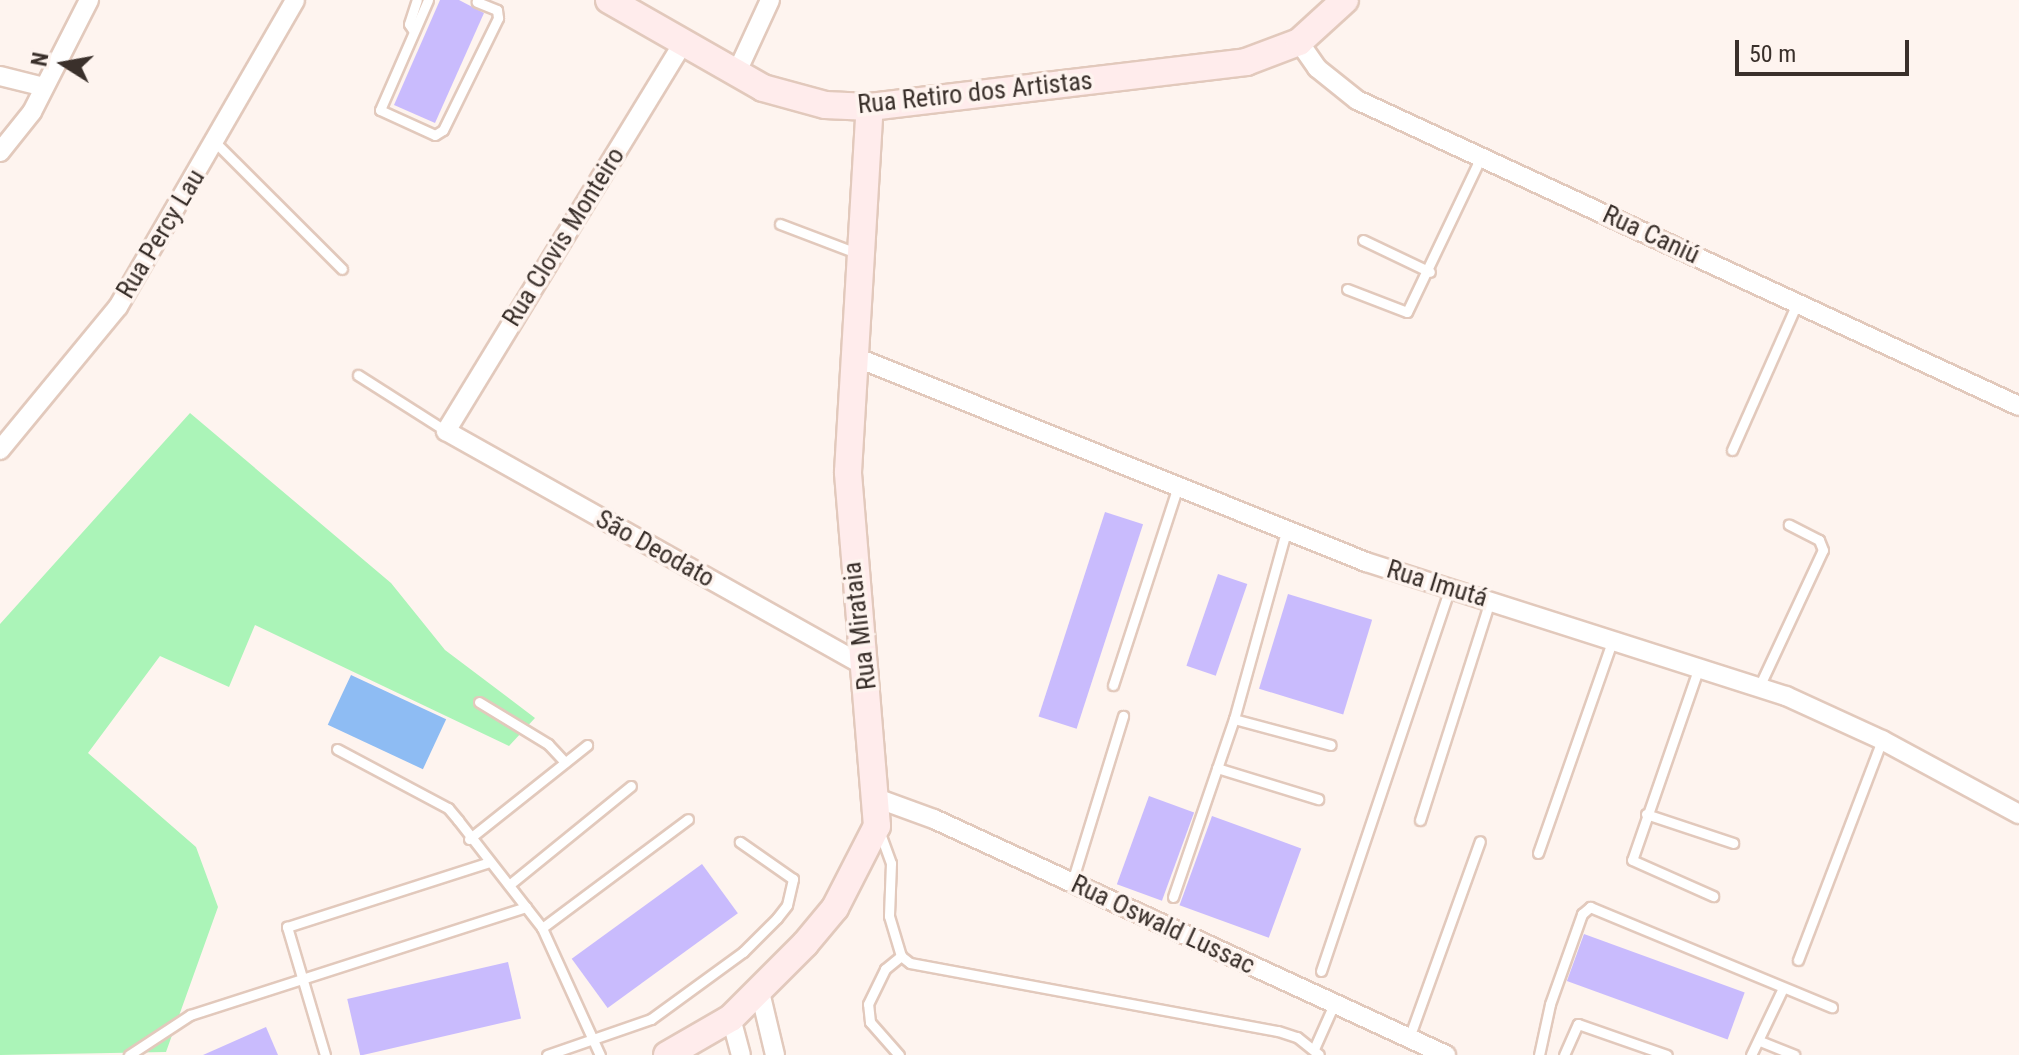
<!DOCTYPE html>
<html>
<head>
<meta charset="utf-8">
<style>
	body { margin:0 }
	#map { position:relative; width:2019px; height:1055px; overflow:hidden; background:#fef4ef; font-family:"Roboto Condensed",sans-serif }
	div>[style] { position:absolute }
	.green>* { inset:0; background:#abf4b8 }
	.water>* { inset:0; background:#8ebcf3; transform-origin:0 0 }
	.building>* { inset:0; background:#c9bbfd; transform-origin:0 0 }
	.roads { filter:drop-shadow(2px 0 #e2c9bc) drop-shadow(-2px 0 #e2c9bc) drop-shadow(0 2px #e2c9bc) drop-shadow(0 -2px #e2c9bc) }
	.lane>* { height:9px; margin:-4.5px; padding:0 4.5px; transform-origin:4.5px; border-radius:4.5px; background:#fff }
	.street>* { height:18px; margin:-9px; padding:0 9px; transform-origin:9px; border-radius:9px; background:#fff }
	.secondary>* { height:26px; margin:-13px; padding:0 13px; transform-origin:13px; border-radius:13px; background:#ffecec }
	span { translate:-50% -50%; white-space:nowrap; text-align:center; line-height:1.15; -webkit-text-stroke:7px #fef4ef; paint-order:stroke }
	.street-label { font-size:26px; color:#3a302b }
	.north { position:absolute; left:24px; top:24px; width:80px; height:80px; -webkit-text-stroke:6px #fef4ef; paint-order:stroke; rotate:281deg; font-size:22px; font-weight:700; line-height:32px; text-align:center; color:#3a302b }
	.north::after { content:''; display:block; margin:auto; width:28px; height:36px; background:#3a302b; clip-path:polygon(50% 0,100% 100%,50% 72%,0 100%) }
	.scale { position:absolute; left:1735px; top:40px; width:174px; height:36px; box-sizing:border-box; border:4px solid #3a302b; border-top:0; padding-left:10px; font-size:24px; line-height:28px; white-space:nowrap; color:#3a302b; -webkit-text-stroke:6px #fef4ef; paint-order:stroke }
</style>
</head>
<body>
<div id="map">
	<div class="green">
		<i style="clip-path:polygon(190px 413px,391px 583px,445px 650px,535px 718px,509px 746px,255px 625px,229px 687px,160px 656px,88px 753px,196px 847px,218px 907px,166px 1052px,0 1055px,0 624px)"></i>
	</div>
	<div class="water">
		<i style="left:351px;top:675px;width:105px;height:55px;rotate:25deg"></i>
	</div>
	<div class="building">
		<i style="clip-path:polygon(440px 0,459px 0,484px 13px,435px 123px,394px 105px)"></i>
		<i style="left:1105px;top:512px;width:40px;height:215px;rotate:18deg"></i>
		<i style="left:1218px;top:574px;width:31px;height:97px;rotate:19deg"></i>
		<i style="left:1288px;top:594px;width:88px;height:99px;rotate:17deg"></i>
		<i style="left:1149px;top:796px;width:48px;height:94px;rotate:20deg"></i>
		<i style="left:1212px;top:816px;width:95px;height:95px;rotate:20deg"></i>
		<i style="left:702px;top:864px;width:61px;height:161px;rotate:54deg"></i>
		<i style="left:1584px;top:934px;width:171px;height:50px;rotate:20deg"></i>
		<i style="left:508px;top:962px;width:58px;height:165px;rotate:77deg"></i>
		<i style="clip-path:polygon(266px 1027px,278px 1055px,203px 1055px)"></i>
	</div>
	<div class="roads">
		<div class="lane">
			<i style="left:428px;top:0;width:120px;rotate:113.6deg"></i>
			<i style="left:380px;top:110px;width:60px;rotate:24.4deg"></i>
			<i style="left:435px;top:135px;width:9px;rotate:-32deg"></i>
			<i style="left:443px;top:130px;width:125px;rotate:-63.8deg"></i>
			<i style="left:498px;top:18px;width:8px;rotate:-97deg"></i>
			<i style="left:497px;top:10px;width:22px;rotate:-158deg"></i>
			<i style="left:413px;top:30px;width:7px;rotate:-124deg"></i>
			<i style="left:409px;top:24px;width:25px;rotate:-72deg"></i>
			<i style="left:216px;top:143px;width:178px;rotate:45deg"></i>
			<i style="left:780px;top:224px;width:85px;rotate:20.8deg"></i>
			<i style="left:1363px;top:240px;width:74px;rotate:25.5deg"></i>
			<i style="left:1347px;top:289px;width:64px;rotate:21deg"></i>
			<i style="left:1407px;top:312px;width:172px;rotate:-64.5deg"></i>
			<i style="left:358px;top:375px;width:104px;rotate:32.5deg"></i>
			<i style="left:1732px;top:450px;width:161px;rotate:-66.1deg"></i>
			<i style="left:1699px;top:667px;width:204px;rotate:109.1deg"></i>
			<i style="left:1632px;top:860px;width:89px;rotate:24deg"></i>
			<i style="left:1113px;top:685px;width:206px;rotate:-71.9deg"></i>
			<i style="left:1759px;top:687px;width:151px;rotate:-65deg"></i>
			<i style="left:1823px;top:550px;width:11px;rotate:-112deg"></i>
			<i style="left:1819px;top:540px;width:34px;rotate:-153deg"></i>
			<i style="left:479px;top:702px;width:81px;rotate:31.3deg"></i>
			<i style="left:548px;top:744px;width:25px;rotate:47deg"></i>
			<i style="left:1234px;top:719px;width:100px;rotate:15deg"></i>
			<i style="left:337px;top:749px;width:126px;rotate:28deg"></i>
			<i style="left:448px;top:808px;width:16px;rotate:50deg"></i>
			<i style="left:458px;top:820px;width:137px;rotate:52.1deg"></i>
			<i style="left:542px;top:928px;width:140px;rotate:65.5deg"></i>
			<i style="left:1217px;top:768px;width:106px;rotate:17.1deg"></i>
			<i style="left:1646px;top:814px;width:92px;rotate:18.4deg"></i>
			<i style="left:1420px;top:820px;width:230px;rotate:-72.3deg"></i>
			<i style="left:880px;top:833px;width:32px;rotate:70deg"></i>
			<i style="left:891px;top:863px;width:53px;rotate:92.2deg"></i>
			<i style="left:889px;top:916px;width:42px;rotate:73.3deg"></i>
			<i style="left:901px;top:956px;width:11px;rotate:38deg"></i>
			<i style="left:910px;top:963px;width:374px;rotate:10.5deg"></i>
			<i style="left:1278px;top:1031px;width:20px;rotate:18deg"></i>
			<i style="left:1297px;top:1037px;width:28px;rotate:39deg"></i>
			<i style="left:469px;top:839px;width:151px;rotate:-38.5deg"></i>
			<i style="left:1538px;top:853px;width:227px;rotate:-70.7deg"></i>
			<i style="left:1072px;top:882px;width:174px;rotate:-72.9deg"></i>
			<i style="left:509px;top:885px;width:157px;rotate:-39.1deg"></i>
			<i style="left:1173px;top:897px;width:188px;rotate:-71.1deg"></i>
			<i style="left:1234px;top:719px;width:194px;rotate:-74.5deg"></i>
			<i style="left:542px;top:928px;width:182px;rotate:-36.7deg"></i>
			<i style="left:1798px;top:960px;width:235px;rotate:-69.1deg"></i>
			<i style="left:1321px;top:971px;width:404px;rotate:-71.4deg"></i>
			<i style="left:1409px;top:1038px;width:209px;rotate:-70.2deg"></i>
			<i style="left:1760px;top:1041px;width:37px;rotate:22deg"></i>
			<i style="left:1314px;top:1049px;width:49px;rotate:-66deg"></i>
			<i style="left:129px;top:1055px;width:73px;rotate:-33.3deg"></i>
			<i style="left:190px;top:1015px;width:353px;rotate:-17.8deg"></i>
			<i style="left:325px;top:1055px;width:134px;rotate:-106.5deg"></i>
			<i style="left:287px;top:927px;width:212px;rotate:-17.8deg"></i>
			<i style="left:547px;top:1055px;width:110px;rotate:-19.1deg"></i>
			<i style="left:651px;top:1019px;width:114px;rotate:-36.1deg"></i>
			<i style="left:743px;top:952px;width:48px;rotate:-45deg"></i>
			<i style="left:777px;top:918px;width:16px;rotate:-52deg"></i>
			<i style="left:787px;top:905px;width:27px;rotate:-77deg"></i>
			<i style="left:793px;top:879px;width:65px;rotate:-145.1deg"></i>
			<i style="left:899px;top:1055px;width:44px;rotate:-131.3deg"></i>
			<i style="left:870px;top:1022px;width:18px;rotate:-96deg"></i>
			<i style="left:868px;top:1004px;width:39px;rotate:-64deg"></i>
			<i style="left:885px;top:969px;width:21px;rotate:-39deg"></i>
			<i style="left:1539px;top:1055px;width:52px;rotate:-77.8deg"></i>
			<i style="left:1550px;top:1004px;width:96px;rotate:-70.4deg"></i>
			<i style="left:1582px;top:914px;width:11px;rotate:-41deg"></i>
			<i style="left:1590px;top:907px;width:262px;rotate:22.5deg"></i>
			<i style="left:1564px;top:1055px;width:34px;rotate:-66deg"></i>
			<i style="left:1578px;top:1024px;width:94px;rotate:19.2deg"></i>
			<i style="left:1751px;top:1055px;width:74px;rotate:-64.5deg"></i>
		</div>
		<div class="street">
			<i style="left:1299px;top:42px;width:32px;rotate:55deg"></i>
			<i style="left:1317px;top:68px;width:51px;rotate:38.7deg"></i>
			<i style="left:1357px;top:100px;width:729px;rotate:24.81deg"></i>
			<i style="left:683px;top:43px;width:455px;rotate:121.4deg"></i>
			<i style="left:446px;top:431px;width:480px;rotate:29.3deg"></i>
			<i style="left:736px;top:74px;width:81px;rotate:-65.3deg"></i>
			<i style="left:0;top:76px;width:45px;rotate:14deg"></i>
			<i style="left:0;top:152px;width:51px;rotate:-51.3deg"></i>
			<i style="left:32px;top:112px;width:126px;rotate:-63deg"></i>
			<i style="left:853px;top:356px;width:553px;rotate:21.88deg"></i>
			<i style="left:1366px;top:562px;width:441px;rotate:17.7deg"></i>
			<i style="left:1786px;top:696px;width:106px;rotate:24.6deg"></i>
			<i style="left:1882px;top:740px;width:156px;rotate:28.4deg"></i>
			<i style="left:0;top:450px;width:185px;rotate:-50.5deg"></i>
			<i style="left:118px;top:307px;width:354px;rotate:-60deg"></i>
			<i style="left:879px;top:799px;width:59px;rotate:20deg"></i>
			<i style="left:934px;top:819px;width:564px;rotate:24.75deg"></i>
			<i style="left:760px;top:992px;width:65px;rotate:76.6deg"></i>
			<i style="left:731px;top:1018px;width:38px;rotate:75deg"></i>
		</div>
		<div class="secondary">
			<i style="left:609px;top:0;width:177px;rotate:29.7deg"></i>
			<i style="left:763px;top:88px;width:64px;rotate:15.3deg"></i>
			<i style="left:825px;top:105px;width:45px;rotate:2.5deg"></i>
			<i style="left:870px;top:107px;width:379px;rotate:-6.8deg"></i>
			<i style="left:1246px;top:62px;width:57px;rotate:-20.7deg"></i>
			<i style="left:1299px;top:42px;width:62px;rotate:-42.4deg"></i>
			<i style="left:667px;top:1055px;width:74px;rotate:-30deg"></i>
			<i style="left:731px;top:1018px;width:105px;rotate:-45deg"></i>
			<i style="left:805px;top:944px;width:47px;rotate:-50.2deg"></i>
			<i style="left:835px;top:908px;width:92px;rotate:-62.9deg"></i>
			<i style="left:877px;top:826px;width:355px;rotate:-94.7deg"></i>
			<i style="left:848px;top:472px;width:366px;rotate:-86.6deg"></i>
		</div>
	</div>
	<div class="street-label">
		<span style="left:975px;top:93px;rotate:-6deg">Rua Retiro dos Artistas</span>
		<span style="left:161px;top:234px;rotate:-59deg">Rua Percy Lau</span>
		<span style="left:1651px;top:235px;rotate:25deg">Rua Caniú</span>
		<span style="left:564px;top:237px;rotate:-58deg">Rua Clovis Monteiro</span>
		<span style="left:655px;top:549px;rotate:29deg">São Deodato</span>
		<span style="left:1437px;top:584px;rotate:17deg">Rua Imutá</span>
		<span style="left:860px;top:626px;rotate:-97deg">Rua Mirataia</span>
		<span style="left:1163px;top:925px;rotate:25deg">Rua Oswald Lussac</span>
	</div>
	<div class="north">N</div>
	<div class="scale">50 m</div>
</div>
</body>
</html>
